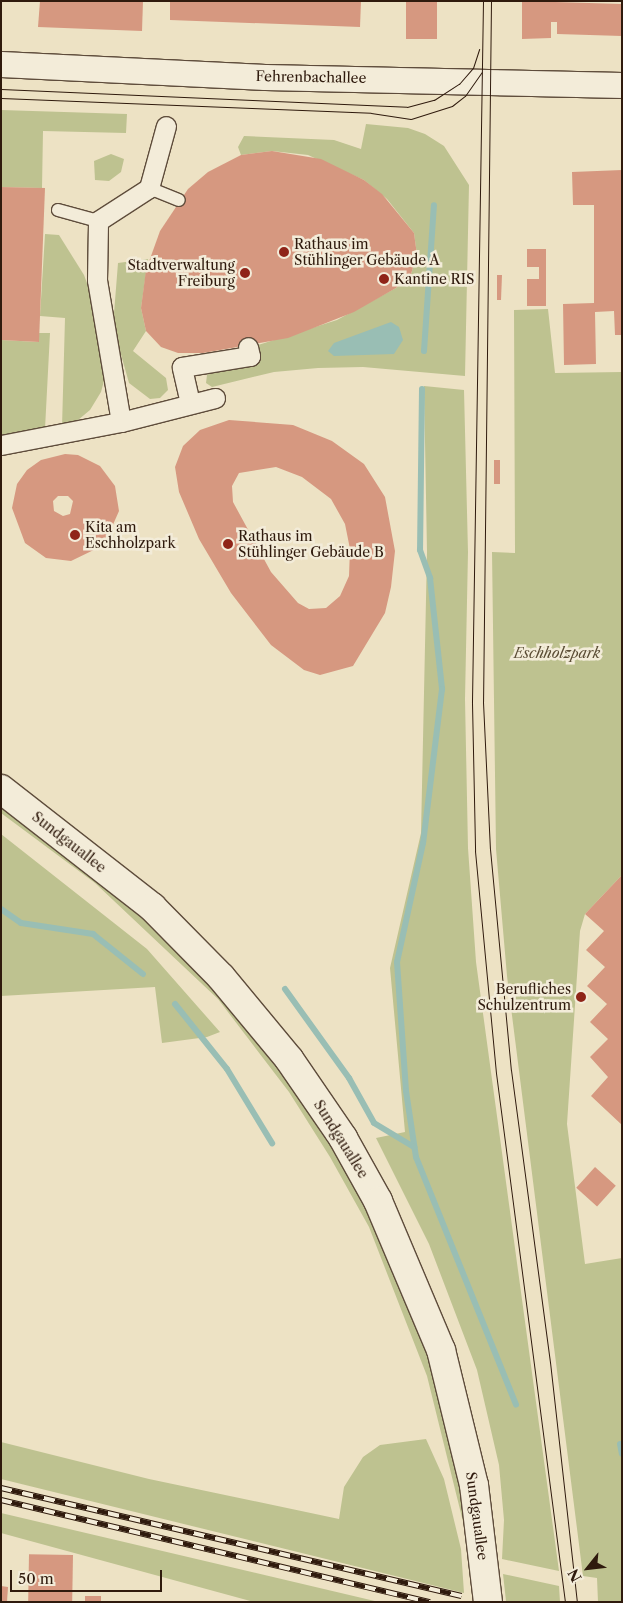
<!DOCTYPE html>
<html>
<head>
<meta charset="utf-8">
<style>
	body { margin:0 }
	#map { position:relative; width:623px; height:1603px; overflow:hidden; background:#ede2c4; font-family:"Libre Caslon Text",serif }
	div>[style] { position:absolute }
	.green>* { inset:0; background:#bec290 }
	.water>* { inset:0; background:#99beb4 }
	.stream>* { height:6px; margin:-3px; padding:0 3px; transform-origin:3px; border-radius:3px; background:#99beb4 }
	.building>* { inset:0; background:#d69880; transform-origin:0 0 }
	.roads { filter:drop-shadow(1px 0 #5e4c3b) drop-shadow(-1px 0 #5e4c3b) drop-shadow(0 1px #5e4c3b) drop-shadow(0 -1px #5e4c3b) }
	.service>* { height:12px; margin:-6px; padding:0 6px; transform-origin:6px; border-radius:6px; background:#f3ecd9 }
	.pedestrian>* { height:19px; margin:-9.5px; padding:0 9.5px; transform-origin:9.5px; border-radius:9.5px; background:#f3ecd9 }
	.minor>* { height:25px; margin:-12.5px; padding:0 12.5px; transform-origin:12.5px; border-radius:12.5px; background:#f3ecd9 }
	.tertiary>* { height:28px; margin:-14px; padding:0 14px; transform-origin:14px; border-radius:14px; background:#f3ecd9 }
	.tram>* { height:1px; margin:-0.5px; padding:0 0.5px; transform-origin:0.5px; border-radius:0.5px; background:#2f1a0d }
	.rail>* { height:5.5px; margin-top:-2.75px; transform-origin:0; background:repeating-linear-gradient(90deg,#f3ecd9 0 11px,#2f1a0d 0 22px); box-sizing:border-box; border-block:1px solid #2f1a0d }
	.dots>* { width:14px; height:14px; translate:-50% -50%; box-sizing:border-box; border:2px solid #f3ecd9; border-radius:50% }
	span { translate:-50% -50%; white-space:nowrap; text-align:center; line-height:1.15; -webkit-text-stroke:5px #f3ecd9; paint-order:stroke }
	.street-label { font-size:14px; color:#2f1a0d }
	.poi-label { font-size:14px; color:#2f1a0d }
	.left { translate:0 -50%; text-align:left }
	.right { translate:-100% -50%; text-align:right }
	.park-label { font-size:14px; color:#5a4c34; font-style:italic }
	.frame { position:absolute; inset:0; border:2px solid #2f1a0d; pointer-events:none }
	.north { position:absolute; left:563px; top:1543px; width:50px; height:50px; -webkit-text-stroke:4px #f3ecd9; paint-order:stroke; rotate:241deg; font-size:14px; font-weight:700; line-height:20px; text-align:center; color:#2f1a0d }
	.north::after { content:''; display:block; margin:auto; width:18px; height:22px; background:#2f1a0d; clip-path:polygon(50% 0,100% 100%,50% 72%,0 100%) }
	.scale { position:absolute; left:10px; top:1570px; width:152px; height:22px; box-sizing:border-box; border:2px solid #2f1a0d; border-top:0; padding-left:6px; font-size:15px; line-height:18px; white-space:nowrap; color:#2f1a0d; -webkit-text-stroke:4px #f3ecd9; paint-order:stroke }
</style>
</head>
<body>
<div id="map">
	<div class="green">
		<i style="clip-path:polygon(1px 110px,127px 114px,126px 133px,43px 131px,42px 188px,1px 187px)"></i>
		<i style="clip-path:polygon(366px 124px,408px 128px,425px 134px,444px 146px,469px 185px,465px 376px,363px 367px,318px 368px,274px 372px,212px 387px,206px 383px,207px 375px,213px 371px,259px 363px,255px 346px,337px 320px,396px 288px,411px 274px,417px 255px,414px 233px,387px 199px,364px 180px,308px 155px,272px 151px,241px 155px,238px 147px,244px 136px,334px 140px,361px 149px)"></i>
		<i style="clip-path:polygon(111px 154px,124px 159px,121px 172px,109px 181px,95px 180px,94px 161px)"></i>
		<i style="clip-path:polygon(45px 234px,59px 235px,84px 275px,97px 310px,105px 377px,101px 392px,90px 410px,78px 420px,62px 427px,65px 318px,40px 316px)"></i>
		<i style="clip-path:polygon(148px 259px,141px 308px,146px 331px,133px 351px,166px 378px,168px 390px,160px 398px,150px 399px,129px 383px,113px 326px,118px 263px)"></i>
		<i style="clip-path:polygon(548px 309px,555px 373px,622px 372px,622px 875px,585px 914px,580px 931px,567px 1124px,585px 1264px,622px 1258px,622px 1602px,598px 1602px,597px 1578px,583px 1576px,507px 976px,496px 849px,492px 552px,515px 553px,514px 310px)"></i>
		<i style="clip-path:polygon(39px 333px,50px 333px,45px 429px,1px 436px,1px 340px,38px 342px)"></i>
		<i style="clip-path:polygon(424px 386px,464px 390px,468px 552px,465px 699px,468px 848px,476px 962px,559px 1571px,502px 1559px,504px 1520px,499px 1465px,477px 1370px,429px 1244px,376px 1138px,405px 1132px,390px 968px,421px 833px,427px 552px)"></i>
		<i style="clip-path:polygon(1px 800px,127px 897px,271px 1048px,373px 1211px,435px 1364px,459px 1456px,470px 1550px,427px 1376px,369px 1227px,330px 1157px,289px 1092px,218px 999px,95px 883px,1px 813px)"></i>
		<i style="clip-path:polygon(1px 834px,147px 949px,220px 1032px,207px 1037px,162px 1043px,155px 987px,1px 996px)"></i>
		<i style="clip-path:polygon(426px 1439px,444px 1479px,461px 1549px,464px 1593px,1px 1479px,1px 1442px,149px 1479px,339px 1519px,344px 1487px,363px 1457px,380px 1445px)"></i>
		<i style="clip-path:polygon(1px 1513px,379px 1602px,254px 1602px,1px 1533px)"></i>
		<i style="clip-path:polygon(503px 1574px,559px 1586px,560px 1602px,506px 1601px)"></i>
	</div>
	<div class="water">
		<i style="clip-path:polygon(391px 322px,399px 327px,403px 340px,394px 354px,334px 356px,328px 351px,334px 343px)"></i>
	</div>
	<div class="stream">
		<i style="left:424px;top:351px;width:146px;rotate:-86.1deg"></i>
		<i style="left:422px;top:389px;width:161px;rotate:90.7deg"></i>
		<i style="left:420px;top:550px;width:30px;rotate:70deg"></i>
		<i style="left:430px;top:578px;width:112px;rotate:83.8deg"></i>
		<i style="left:442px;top:689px;width:155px;rotate:97deg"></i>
		<i style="left:423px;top:843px;width:122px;rotate:102.3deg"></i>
		<i style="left:397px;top:962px;width:129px;rotate:86deg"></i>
		<i style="left:406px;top:1091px;width:67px;rotate:81.4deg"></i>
		<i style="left:416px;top:1157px;width:267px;rotate:68deg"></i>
		<i style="left:1px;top:909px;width:24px;rotate:35deg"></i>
		<i style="left:21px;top:923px;width:73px;rotate:8.7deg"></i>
		<i style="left:93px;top:934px;width:64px;rotate:38.7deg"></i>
		<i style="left:285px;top:989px;width:110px;rotate:54.3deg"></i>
		<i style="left:349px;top:1078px;width:51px;rotate:60.9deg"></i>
		<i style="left:374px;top:1123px;width:47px;rotate:31deg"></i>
		<i style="left:175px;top:1004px;width:83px;rotate:51.3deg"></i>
		<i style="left:227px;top:1069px;width:87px;rotate:58.7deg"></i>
		<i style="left:620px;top:1444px;width:10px;rotate:79deg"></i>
	</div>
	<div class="building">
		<i style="clip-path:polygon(40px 1px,143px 1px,142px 31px,38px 27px)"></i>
		<i style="clip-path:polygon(170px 1px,361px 1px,360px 27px,170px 20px)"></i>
		<i style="left:406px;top:1px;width:31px;height:38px"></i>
		<i style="clip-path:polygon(522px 1px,622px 4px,622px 36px,557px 34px,557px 22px,551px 22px,551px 38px,522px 39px)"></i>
		<i style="clip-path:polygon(272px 151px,321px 159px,364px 180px,382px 194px,414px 233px,417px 255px,411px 274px,396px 288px,354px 312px,288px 338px,203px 353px,178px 353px,161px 347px,146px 331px,141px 308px,146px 270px,160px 231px,188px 189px,208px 172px,241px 155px)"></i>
		<i style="clip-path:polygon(622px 170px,622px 335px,615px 335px,614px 311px,595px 312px,596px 364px,564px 365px,563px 304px,594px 303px,594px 205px,573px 205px,572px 172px)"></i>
		<i style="clip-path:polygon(1px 187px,45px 188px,39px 342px,1px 340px)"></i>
		<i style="clip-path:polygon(527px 249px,546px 249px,546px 306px,527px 306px,527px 279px,539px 279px,539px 267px,527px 267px)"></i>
		<i style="clip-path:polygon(497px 275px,502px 275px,501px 300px,497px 300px)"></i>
		<i style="clip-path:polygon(evenodd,229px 420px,293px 425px,332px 441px,364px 464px,385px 497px,395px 551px,391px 587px,385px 613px,353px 666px,320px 675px,304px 670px,271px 645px,231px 593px,199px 539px,179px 492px,175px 467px,183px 446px,200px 430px,229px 420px,276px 467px,302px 477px,331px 499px,345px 524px,350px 549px,349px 576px,340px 596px,326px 608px,309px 609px,298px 603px,271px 572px,233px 502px,232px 486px,239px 473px,276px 467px)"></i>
		<i style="clip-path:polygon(evenodd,65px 454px,78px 455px,100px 466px,115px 486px,119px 511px,104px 545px,71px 561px,46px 558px,25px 543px,12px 508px,17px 484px,27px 470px,41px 460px,65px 454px,58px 496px,68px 496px,73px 501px,70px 514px,63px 516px,54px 511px,53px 501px,58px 496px)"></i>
		<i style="left:494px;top:460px;width:6px;height:24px"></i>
		<i style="clip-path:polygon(622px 875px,622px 1125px,591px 1096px,608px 1077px,590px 1057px,608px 1039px,590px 1022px,607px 1004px,587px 986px,605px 967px,586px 950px,604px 931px,585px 914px)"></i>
		<i style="left:595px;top:1167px;width:28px;height:28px;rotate:42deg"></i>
		<i style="left:73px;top:1555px;width:47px;height:44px;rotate:91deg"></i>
		<i style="clip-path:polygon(1px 1586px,8px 1587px,7px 1602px,1px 1602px)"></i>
		<i style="left:85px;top:1596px;width:16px;height:6px"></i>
	</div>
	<div class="roads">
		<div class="service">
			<i style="left:149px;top:188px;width:32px;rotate:22deg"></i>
			<i style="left:58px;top:210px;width:41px;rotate:15.4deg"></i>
		</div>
		<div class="pedestrian">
			<i style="left:190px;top:403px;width:37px;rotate:-103deg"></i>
			<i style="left:182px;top:367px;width:69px;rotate:-9.2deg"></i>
			<i style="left:250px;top:356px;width:9px;rotate:-103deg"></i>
			<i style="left:121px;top:422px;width:144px;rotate:-99.6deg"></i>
			<i style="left:97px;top:280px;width:59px;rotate:-89deg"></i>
			<i style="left:98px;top:221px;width:61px;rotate:-32.9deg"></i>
			<i style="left:149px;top:188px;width:64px;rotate:-74.7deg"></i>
			<i style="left:1px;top:445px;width:122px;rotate:-10.9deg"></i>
			<i style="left:121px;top:422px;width:97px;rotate:-14.3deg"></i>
		</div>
		<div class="minor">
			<i style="left:1px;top:64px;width:264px;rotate:2.8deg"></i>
			<i style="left:265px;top:77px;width:357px;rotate:1.3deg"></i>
		</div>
		<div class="tertiary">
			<i style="left:1px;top:789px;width:192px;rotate:38deg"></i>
			<i style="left:152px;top:907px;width:98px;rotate:45.4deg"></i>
			<i style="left:221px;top:977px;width:107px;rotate:50.3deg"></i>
			<i style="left:289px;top:1059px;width:96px;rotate:55.6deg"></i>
			<i style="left:343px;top:1138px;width:72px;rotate:60.9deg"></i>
			<i style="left:378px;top:1201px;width:162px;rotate:67.1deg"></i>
			<i style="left:441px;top:1350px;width:139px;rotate:76.3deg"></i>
			<i style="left:474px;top:1485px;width:118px;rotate:83.2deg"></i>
		</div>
	</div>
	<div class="tram">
		<i style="left:483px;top:1px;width:702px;rotate:90.9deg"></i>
		<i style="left:472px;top:703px;width:148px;rotate:88.8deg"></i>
		<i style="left:475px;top:851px;width:223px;rotate:84.6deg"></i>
		<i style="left:496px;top:1073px;width:533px;rotate:82.57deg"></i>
		<i style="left:491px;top:1px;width:701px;rotate:90.65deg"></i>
		<i style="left:483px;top:702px;width:147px;rotate:87.3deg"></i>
		<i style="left:490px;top:849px;width:222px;rotate:84.6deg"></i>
		<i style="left:511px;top:1070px;width:295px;rotate:82.4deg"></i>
		<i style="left:550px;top:1362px;width:242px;rotate:83.6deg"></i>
		<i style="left:1px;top:89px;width:406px;rotate:2.5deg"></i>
		<i style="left:407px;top:107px;width:28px;rotate:-15deg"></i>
		<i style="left:434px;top:100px;width:30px;rotate:-33deg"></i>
		<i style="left:459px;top:84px;width:21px;rotate:-49deg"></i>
		<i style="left:473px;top:68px;width:20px;rotate:-72deg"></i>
		<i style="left:1px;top:98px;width:370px;rotate:2.3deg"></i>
		<i style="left:371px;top:113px;width:40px;rotate:8.5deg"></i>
		<i style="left:411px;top:119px;width:43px;rotate:-17.6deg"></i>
		<i style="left:452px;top:106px;width:16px;rotate:-38deg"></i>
		<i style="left:465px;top:96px;width:29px;rotate:-55deg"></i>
	</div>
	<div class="rail">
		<i style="left:1px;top:1488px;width:473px;rotate:13.2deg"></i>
		<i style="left:1px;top:1500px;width:441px;rotate:13.4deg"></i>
	</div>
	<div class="dots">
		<i style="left:284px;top:252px;background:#8f2418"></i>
		<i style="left:245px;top:273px;background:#8f2418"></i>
		<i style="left:384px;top:279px;background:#8f2418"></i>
		<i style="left:75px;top:535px;background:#8f2418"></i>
		<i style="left:228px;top:544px;background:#8f2418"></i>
		<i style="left:581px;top:997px;background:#8f2418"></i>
	</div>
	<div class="street-label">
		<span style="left:311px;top:77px;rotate:1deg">Fehrenbachallee</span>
		<span style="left:69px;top:842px;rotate:38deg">Sundgauallee</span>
		<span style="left:341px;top:1139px;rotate:58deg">Sundgauallee</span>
		<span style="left:477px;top:1516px;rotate:82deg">Sundgauallee</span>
	</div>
	<div class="poi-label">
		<span class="left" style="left:294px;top:252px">Rathaus im<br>Stühlinger Gebäude A</span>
		<span class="right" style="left:235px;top:273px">Stadtverwaltung<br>Freiburg</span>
		<span class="left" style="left:394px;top:279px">Kantine RIS</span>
		<span class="left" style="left:85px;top:535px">Kita am<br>Eschholzpark</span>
		<span class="left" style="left:238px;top:544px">Rathaus im<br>Stühlinger Gebäude B</span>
		<span class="right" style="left:571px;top:997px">Berufliches<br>Schulzentrum</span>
	</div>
	<div class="park-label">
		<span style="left:557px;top:653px">Eschholzpark</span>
	</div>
	<div class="frame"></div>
	<div class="north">N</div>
	<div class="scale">50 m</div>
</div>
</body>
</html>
